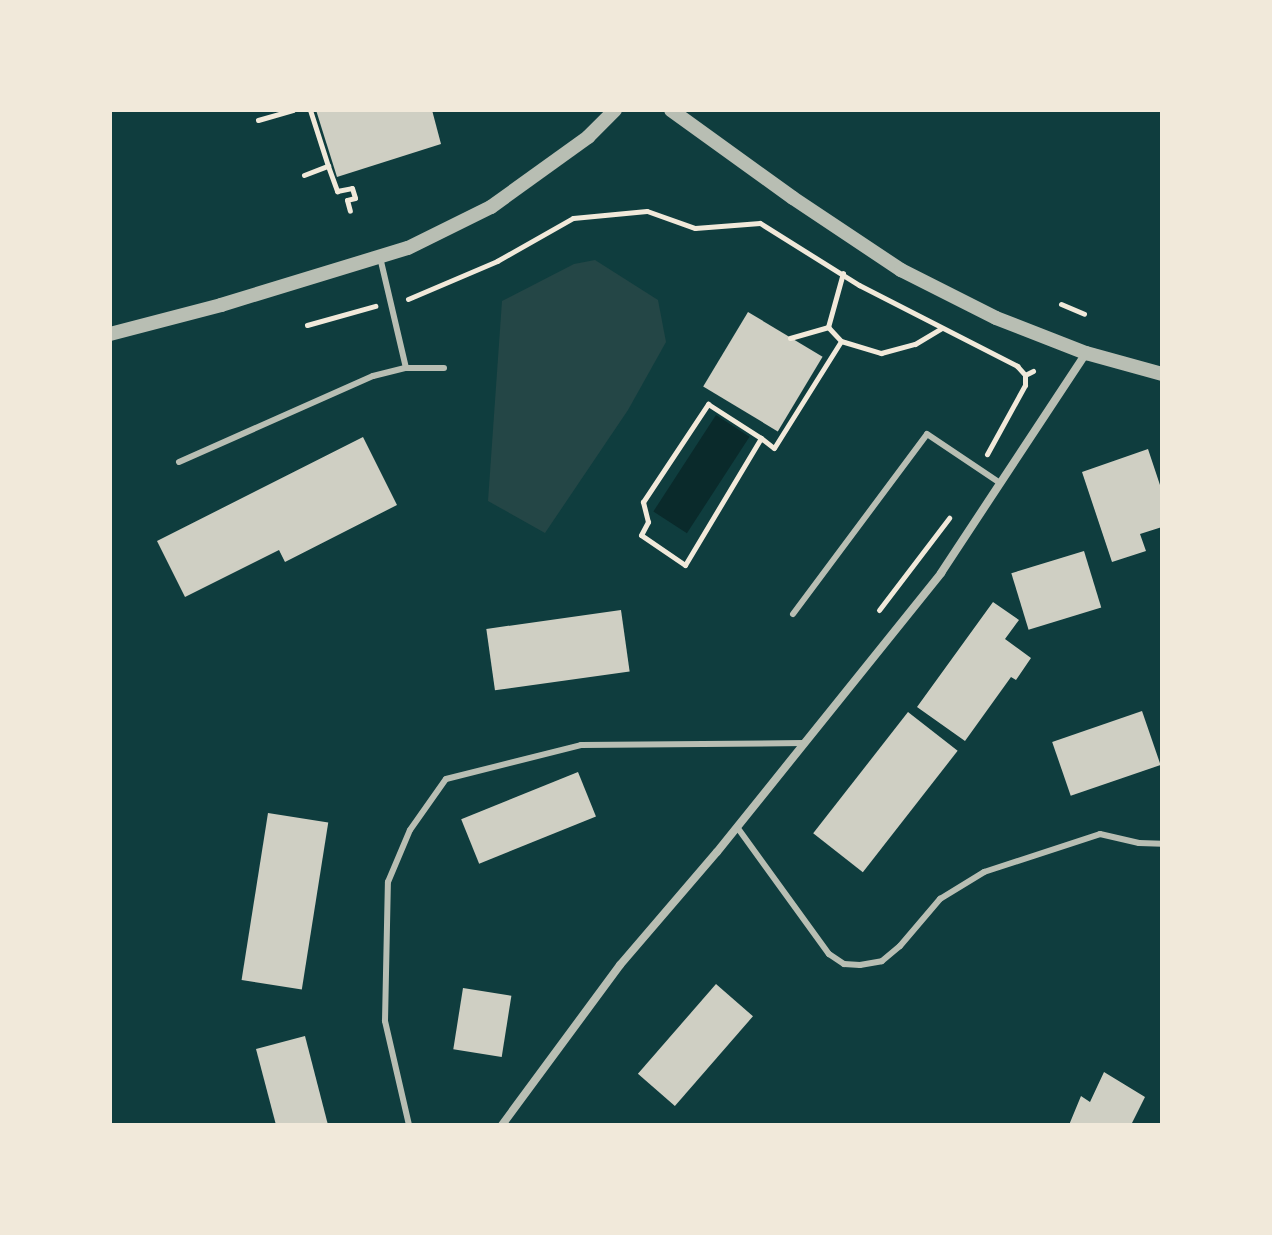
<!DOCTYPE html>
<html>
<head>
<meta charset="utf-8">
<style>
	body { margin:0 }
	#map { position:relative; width:1272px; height:1235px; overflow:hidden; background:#0f3d3e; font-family:Inter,sans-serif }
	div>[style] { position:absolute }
	.green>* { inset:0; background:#244646 }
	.water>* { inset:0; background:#0a2a2b; transform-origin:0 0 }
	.building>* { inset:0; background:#cfcfc3; transform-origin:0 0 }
	.path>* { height:5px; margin:-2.5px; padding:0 2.5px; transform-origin:2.5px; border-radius:2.5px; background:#f1e9da }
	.service>* { height:6px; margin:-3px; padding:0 3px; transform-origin:3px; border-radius:3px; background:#b8beb3 }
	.minor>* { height:8px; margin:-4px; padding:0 4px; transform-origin:4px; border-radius:4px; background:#b8beb3 }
	.tertiary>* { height:14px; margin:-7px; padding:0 7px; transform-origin:7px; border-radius:7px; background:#b8beb3 }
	span { translate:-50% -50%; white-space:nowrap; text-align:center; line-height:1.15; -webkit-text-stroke:6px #f1e9da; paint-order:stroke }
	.frame { position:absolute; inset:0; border:112px solid #f1e9da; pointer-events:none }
</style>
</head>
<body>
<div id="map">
	<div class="green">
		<i style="clip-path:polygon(595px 260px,658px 300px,666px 342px,628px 410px,545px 533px,488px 501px,502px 301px,574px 264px)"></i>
	</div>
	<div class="water">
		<i style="left:716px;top:415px;width:40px;height:115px;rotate:33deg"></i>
	</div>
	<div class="building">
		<i style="clip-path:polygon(316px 110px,432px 110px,441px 144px,337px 177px)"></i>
		<i style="left:748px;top:312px;width:87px;height:87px;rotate:31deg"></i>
		<i style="clip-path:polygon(363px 437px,397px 505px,285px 562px,279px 550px,185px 597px,157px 541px)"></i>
		<i style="clip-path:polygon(1148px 449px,1162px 491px,1162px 527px,1140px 534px,1146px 551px,1112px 562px,1082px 472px)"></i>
		<i style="left:1084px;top:551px;width:59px;height:76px;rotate:73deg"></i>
		<i style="clip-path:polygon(993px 602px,1019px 620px,1005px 639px,1031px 658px,1016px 680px,1011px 677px,965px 741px,917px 707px)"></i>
		<i style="left:621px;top:610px;width:62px;height:136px;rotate:82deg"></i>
		<i style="left:1142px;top:711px;width:57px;height:95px;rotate:71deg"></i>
		<i style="left:908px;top:712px;width:63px;height:154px;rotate:38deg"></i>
		<i style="left:578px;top:772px;width:48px;height:126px;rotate:68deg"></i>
		<i style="left:268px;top:813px;width:61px;height:169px;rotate:9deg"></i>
		<i style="left:716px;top:984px;width:49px;height:119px;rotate:41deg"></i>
		<i style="left:463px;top:988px;width:49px;height:62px;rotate:9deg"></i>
		<i style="clip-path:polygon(305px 1036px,328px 1125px,276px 1125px,256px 1049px)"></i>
		<i style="clip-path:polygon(1104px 1072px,1145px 1097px,1131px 1125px,1069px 1125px,1081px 1096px,1090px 1102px)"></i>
	</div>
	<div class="path">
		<i style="left:258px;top:120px;width:36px;rotate:-16deg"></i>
		<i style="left:328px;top:166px;width:27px;rotate:70deg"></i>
		<i style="left:337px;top:191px;width:15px;rotate:-11deg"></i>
		<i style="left:352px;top:188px;width:10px;rotate:73deg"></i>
		<i style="left:355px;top:198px;width:8px;rotate:166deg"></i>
		<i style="left:347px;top:200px;width:11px;rotate:75deg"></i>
		<i style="left:304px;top:175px;width:26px;rotate:-21deg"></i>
		<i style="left:328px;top:166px;width:59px;rotate:-107.8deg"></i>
		<i style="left:408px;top:299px;width:97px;rotate:-23.1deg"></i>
		<i style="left:497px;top:261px;width:87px;rotate:-29.5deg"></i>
		<i style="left:573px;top:218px;width:74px;rotate:-5.4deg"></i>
		<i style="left:647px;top:211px;width:51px;rotate:19.5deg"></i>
		<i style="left:695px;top:228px;width:65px;rotate:-4.4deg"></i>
		<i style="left:760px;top:223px;width:117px;rotate:32.1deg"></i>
		<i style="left:859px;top:285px;width:178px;rotate:27.1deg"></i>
		<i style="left:1017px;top:366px;width:12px;rotate:48deg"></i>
		<i style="left:1025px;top:375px;width:10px;rotate:90deg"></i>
		<i style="left:1025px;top:385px;width:79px;rotate:118.8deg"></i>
		<i style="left:1061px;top:304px;width:25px;rotate:23deg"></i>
		<i style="left:307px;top:325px;width:71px;rotate:-15.6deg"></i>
		<i style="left:828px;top:327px;width:19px;rotate:47deg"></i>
		<i style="left:841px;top:341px;width:42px;rotate:16.7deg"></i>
		<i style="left:881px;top:353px;width:35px;rotate:-15deg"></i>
		<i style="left:915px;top:344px;width:31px;rotate:-31deg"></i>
		<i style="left:790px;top:338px;width:40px;rotate:-16deg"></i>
		<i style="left:828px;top:327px;width:56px;rotate:-74.5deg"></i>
		<i style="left:1025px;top:375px;width:9px;rotate:-27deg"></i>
		<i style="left:761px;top:438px;width:148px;rotate:120.9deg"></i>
		<i style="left:685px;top:565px;width:53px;rotate:-145.7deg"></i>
		<i style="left:641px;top:535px;width:15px;rotate:-62deg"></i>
		<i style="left:648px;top:522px;width:21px;rotate:-104deg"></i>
		<i style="left:643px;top:502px;width:118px;rotate:-56.4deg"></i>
		<i style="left:708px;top:404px;width:63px;rotate:32.7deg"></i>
		<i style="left:761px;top:438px;width:16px;rotate:38deg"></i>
		<i style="left:774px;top:448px;width:126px;rotate:-57.9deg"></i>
		<i style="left:879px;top:610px;width:116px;rotate:-52.7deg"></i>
	</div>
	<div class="service">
		<i style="left:406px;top:368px;width:38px"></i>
		<i style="left:179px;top:462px;width:212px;rotate:-23.9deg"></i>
		<i style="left:373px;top:376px;width:34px;rotate:-14deg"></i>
		<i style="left:406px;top:368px;width:114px;rotate:-103.2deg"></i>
		<i style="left:793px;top:614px;width:224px;rotate:-53.3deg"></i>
		<i style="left:927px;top:434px;width:88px;rotate:33.9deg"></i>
		<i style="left:737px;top:827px;width:157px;rotate:54.1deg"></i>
		<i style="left:829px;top:954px;width:18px;rotate:34deg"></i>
		<i style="left:844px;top:964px;width:16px;rotate:4deg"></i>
		<i style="left:860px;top:965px;width:22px;rotate:-10deg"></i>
		<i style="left:882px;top:961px;width:23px;rotate:-40deg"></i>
		<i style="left:900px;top:946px;width:62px;rotate:-49.6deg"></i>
		<i style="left:940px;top:899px;width:52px;rotate:-31.5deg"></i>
		<i style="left:984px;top:872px;width:122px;rotate:-18.1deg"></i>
		<i style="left:1100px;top:834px;width:40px;rotate:13deg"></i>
		<i style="left:1139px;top:843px;width:23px;rotate:2deg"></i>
		<i style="left:409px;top:1125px;width:107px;rotate:-103deg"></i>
		<i style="left:385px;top:1021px;width:139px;rotate:-88.8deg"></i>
		<i style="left:388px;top:882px;width:56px;rotate:-67.1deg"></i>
		<i style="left:410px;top:830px;width:62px;rotate:-54.8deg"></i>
		<i style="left:446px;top:779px;width:139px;rotate:-14.1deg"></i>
		<i style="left:581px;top:745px;width:223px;rotate:-0.5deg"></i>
	</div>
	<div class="minor">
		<i style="left:502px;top:1125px;width:199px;rotate:-53.6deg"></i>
		<i style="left:620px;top:965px;width:149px;rotate:-49.4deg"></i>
		<i style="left:717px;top:852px;width:358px;rotate:-51.2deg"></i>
		<i style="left:941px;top:573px;width:263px;rotate:-56.6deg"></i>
	</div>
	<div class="tertiary">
		<i style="left:671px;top:110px;width:150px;rotate:35.8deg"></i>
		<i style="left:793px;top:198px;width:130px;rotate:33.7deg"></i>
		<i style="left:901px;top:270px;width:106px;rotate:26.8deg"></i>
		<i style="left:996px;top:318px;width:97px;rotate:21.3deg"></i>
		<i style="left:1086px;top:353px;width:79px;rotate:15.4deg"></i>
		<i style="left:110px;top:334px;width:115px;rotate:-14.6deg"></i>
		<i style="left:221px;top:305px;width:195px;rotate:-17deg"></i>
		<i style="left:408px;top:248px;width:93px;rotate:-26.3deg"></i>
		<i style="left:491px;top:207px;width:120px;rotate:-35.8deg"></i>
		<i style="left:588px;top:137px;width:38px;rotate:-45deg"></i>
	</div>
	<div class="frame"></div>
</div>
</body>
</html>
